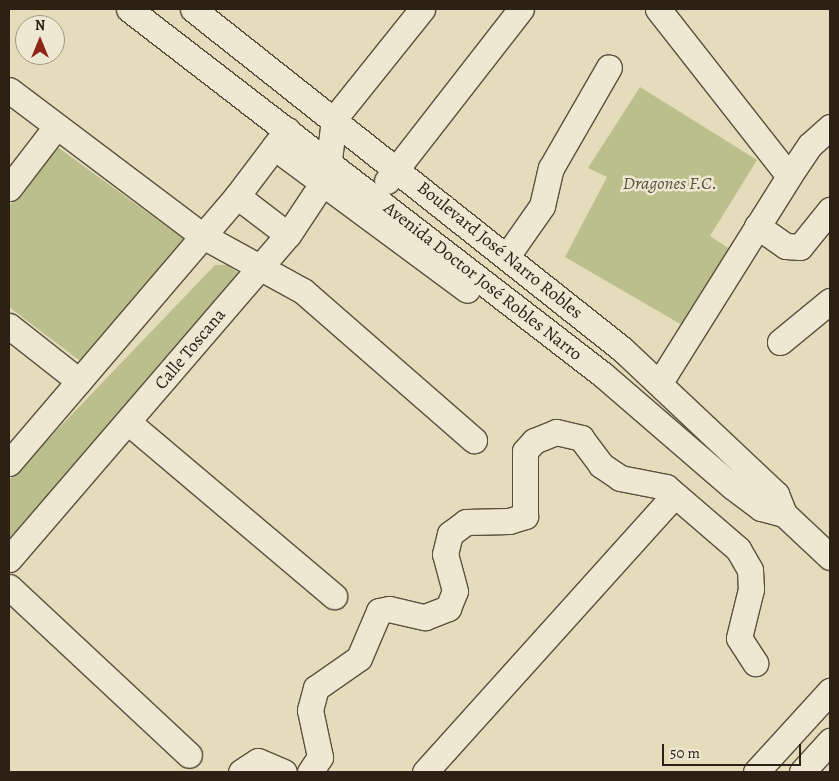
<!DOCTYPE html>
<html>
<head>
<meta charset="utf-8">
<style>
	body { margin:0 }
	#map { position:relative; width:839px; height:781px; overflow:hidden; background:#e5dcbb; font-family:Alegreya,serif }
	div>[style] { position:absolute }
	.green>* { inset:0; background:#babf8c }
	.roads { filter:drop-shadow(1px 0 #5b503e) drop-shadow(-1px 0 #5b503e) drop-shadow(0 1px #5b503e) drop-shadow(0 -1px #5b503e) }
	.minor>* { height:25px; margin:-12.5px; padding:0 12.5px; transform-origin:12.5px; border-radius:12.5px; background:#eee8d3 }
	span { translate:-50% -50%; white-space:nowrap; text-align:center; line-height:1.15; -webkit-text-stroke:5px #eee8d3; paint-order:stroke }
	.park-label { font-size:18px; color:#575039; font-style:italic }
	.street-label { font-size:18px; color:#2d2115 }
	.frame { position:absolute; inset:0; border:10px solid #2d2115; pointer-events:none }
	.north { position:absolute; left:15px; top:15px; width:50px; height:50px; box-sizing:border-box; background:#eee8d3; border:1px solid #a19887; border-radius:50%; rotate:0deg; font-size:14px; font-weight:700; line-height:20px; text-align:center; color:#2d2115 }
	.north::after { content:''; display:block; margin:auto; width:18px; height:22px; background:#8f2418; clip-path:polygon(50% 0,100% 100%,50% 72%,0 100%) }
	.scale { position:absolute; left:662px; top:744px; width:139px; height:22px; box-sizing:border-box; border:2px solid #2d2115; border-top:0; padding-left:6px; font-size:15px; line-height:18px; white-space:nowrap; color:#2d2115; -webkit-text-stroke:4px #eee8d3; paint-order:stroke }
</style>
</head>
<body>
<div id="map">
	<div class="green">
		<i style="clip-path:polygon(640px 87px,757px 160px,710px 236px,739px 255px,682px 325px,565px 257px,607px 177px,588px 168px)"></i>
		<i style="clip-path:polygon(56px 146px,188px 242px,80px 361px,9px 307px,9px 206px)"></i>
		<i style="clip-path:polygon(215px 265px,227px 265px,238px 273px,236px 289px,9px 541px,9px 480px)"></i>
	</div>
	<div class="roads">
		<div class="minor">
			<i style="left:129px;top:9px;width:597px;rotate:37.66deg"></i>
			<i style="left:602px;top:374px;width:173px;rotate:40.8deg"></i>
			<i style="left:733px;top:487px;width:35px;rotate:37deg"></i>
			<i style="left:761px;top:508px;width:24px;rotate:15deg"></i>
			<i style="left:784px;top:514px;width:63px;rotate:43.1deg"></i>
			<i style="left:193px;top:9px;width:547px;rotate:38.4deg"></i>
			<i style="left:622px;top:349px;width:212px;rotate:43.3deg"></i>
			<i style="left:776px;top:494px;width:22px;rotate:68deg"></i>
			<i style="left:658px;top:9px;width:212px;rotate:51.9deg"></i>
			<i style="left:9px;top:90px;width:243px;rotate:37deg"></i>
			<i style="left:203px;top:236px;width:114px;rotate:28.8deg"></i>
			<i style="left:303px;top:291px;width:227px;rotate:41.1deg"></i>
			<i style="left:274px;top:147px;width:240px;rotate:36.5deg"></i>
			<i style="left:387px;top:181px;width:218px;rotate:-52.1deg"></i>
			<i style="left:9px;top:188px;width:77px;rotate:-52.4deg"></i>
			<i style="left:237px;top:196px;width:64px;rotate:37.4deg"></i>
			<i style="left:757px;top:226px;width:35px;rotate:35deg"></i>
			<i style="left:786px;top:246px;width:14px;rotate:4deg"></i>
			<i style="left:800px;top:247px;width:48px;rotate:-51deg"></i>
			<i style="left:507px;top:256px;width:61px;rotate:-55deg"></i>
			<i style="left:542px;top:206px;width:39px;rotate:-77deg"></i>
			<i style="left:551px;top:168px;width:116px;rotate:-60.1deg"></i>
			<i style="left:9px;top:326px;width:89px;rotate:38.2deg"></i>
			<i style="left:780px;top:342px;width:65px;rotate:-39.4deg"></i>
			<i style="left:660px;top:382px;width:243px;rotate:-57.9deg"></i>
			<i style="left:789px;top:176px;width:37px;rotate:-56deg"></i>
			<i style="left:810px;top:145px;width:27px;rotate:-42deg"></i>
			<i style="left:128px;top:422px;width:270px;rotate:40.2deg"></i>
			<i style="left:9px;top:463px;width:351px;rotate:-49.5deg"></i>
			<i style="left:237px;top:196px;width:83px;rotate:-52.9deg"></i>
			<i style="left:9px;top:559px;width:428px;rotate:-49.3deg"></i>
			<i style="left:288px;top:235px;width:71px;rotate:-56.5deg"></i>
			<i style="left:327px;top:176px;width:57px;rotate:-83deg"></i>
			<i style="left:334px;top:119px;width:141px;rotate:-51.3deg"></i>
			<i style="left:9px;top:587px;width:246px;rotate:43deg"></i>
			<i style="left:241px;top:772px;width:20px;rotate:-33deg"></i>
			<i style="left:258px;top:761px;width:28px;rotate:23deg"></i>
			<i style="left:310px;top:772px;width:18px;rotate:-56deg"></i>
			<i style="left:320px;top:757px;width:48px;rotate:-102deg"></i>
			<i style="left:310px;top:710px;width:23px;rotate:-75deg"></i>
			<i style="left:316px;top:688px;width:52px;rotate:-34.9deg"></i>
			<i style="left:359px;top:658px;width:51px;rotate:-66.9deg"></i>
			<i style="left:379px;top:611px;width:10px;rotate:-11deg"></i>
			<i style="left:389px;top:609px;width:37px;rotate:13deg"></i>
			<i style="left:425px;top:617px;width:25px;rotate:-21deg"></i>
			<i style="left:448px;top:608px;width:18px;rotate:-68deg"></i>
			<i style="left:455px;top:591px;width:38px;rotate:-105deg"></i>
			<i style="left:445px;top:554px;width:21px;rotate:-76deg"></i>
			<i style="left:450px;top:534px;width:20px;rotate:-37deg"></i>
			<i style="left:466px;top:522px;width:43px;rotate:-1.3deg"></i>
			<i style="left:509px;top:521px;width:17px;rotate:-17deg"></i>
			<i style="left:525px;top:516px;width:65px;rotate:-90deg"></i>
			<i style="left:525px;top:451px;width:13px;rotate:-48deg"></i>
			<i style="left:534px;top:441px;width:24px;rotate:-22deg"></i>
			<i style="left:556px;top:432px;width:26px;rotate:13deg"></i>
			<i style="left:581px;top:438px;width:34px;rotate:53deg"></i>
			<i style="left:601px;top:465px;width:23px;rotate:34deg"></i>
			<i style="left:620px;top:478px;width:47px;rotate:11.1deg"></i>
			<i style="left:666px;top:487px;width:95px;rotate:40.7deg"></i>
			<i style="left:738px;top:549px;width:24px;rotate:60deg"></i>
			<i style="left:750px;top:570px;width:19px;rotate:87deg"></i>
			<i style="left:751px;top:589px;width:50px;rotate:103.8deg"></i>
			<i style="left:739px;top:638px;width:30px;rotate:57deg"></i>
			<i style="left:425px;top:772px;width:372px;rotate:-48deg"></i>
			<i style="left:756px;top:772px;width:110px;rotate:-47.6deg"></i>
			<i style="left:802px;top:772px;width:42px;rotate:-47.9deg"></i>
		</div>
	</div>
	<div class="park-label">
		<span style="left:670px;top:183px">Dragones F.C.</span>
	</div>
	<div class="street-label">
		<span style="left:500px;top:250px;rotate:39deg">Boulevard José Narro Robles</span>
		<span style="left:483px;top:281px;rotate:38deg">Avenida Doctor José Robles Narro</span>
		<span style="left:190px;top:349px;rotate:-50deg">Calle Toscana</span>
	</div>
	<div class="frame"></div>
	<div class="north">N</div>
	<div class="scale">50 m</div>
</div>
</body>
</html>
